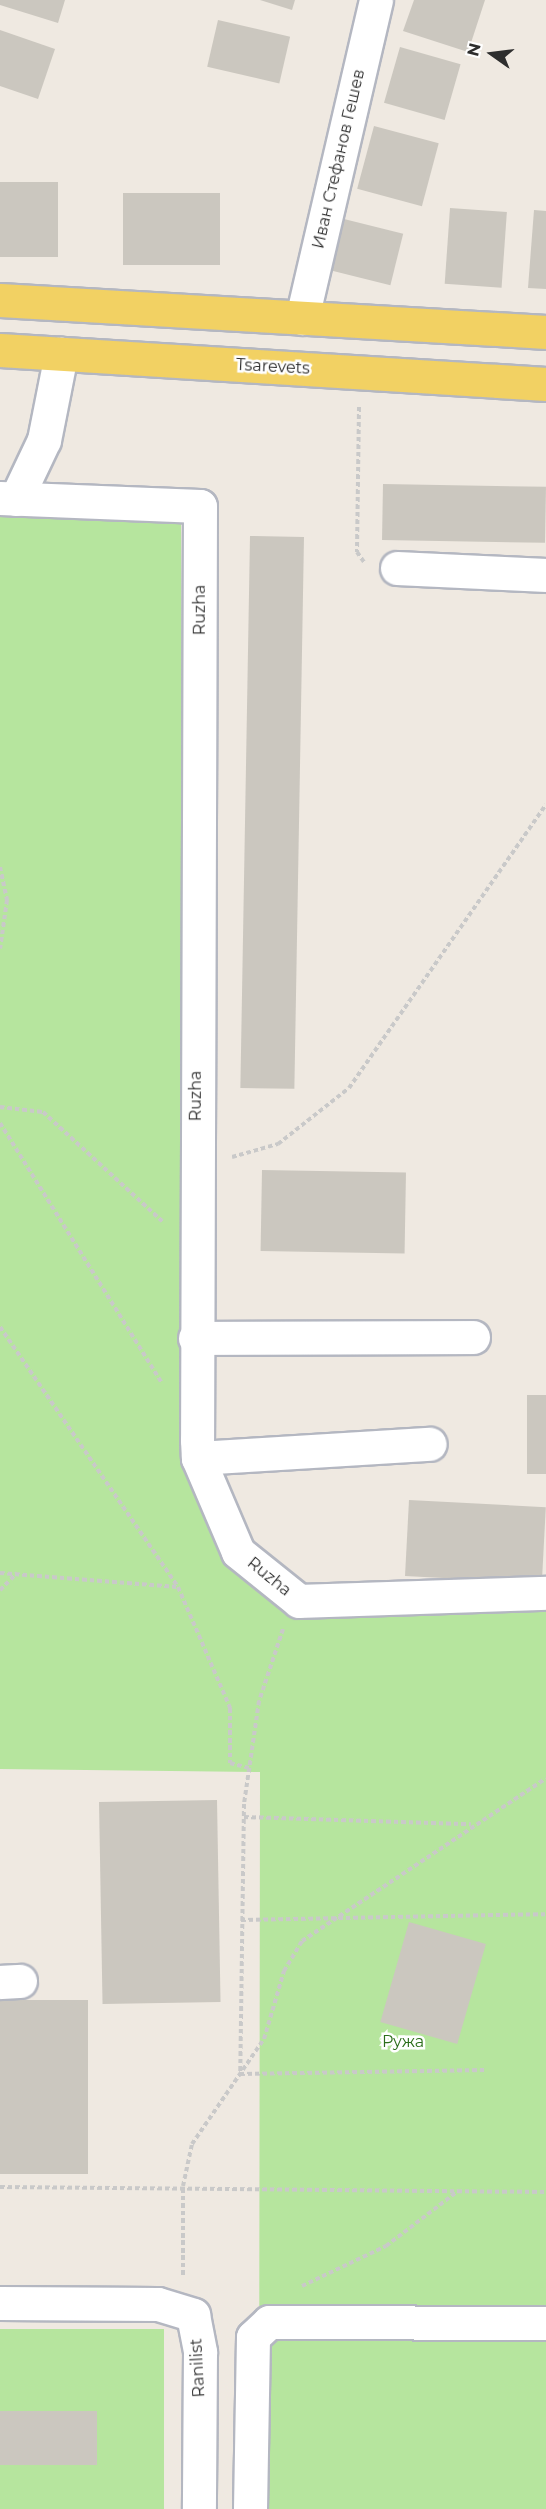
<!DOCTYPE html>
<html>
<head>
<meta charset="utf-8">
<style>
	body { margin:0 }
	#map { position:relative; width:546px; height:2509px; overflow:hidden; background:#efe9e1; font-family:Montserrat,sans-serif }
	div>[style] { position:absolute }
	.green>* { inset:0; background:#b6e59e; transform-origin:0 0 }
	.building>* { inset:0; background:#cbc7bf; transform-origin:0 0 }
	.path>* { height:4px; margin-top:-2px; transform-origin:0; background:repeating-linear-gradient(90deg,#c9c9c9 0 4.5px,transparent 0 7.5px) }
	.roads { filter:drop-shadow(2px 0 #b4b7c1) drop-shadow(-2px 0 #b4b7c1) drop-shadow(0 2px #b4b7c1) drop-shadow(0 -2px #b4b7c1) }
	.minor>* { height:33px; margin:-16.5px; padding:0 16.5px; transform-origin:16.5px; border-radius:16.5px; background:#fff }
	.major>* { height:33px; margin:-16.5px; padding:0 16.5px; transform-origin:16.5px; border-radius:16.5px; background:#f2d163 }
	span { translate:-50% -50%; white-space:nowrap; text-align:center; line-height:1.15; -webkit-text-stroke:5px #fff; paint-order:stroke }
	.street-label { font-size:16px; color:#2e2e2e }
	.park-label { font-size:16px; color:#2c6e1b }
	.north { position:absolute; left:462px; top:24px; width:60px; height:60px; -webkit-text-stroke:4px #fff; paint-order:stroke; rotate:284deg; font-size:16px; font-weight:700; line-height:24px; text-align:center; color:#2e2e2e }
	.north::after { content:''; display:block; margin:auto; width:21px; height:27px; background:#2e2e2e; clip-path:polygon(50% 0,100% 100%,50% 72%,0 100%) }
</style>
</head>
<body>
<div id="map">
	<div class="green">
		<i style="clip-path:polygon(0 511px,181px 515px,183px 1445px,228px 1561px,297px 1619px,546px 1608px,546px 2509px,259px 2509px,260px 1772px,0 1769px)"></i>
		<i style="left:0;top:2329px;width:164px;height:180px"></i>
	</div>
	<div class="building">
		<i style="clip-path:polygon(0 0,65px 0,58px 23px,0 5px)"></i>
		<i style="clip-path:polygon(260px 0,295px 0,292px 10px)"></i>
		<i style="clip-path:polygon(414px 0,485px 0,468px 52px,403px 31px)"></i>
		<i style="left:218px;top:20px;width:74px;height:48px;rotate:13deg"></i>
		<i style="clip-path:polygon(0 30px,55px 49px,38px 99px,0 86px)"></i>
		<i style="left:400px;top:47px;width:63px;height:58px;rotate:16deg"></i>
		<i style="left:374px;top:126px;width:67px;height:65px;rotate:15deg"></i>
		<i style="left:0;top:182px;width:58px;height:75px"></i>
		<i style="left:123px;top:193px;width:97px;height:72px"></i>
		<i style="left:450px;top:208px;width:57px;height:76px;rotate:4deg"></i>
		<i style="clip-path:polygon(534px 210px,546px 211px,546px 289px,528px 288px)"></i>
		<i style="left:344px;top:219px;width:61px;height:53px;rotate:14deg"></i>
		<i style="left:383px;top:484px;width:163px;height:56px;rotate:1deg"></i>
		<i style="left:250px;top:536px;width:54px;height:552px;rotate:1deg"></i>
		<i style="left:262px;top:1170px;width:144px;height:81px;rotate:1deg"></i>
		<i style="left:527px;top:1395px;width:19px;height:79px"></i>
		<i style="left:409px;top:1500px;width:137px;height:76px;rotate:3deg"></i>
		<i style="left:217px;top:1800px;width:202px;height:118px;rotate:89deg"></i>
		<i style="left:409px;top:1922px;width:80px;height:104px;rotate:16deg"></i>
		<i style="left:0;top:2000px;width:88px;height:174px"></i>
		<i style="left:0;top:2411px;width:97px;height:54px"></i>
	</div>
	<div class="path">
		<i style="left:359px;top:407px;width:145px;rotate:90.8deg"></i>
		<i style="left:357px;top:552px;width:12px;rotate:55deg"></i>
		<i style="left:0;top:867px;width:34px;rotate:78deg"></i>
		<i style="left:7px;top:900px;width:49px;rotate:98.1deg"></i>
		<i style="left:0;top:1107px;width:43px;rotate:6.6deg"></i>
		<i style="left:43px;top:1112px;width:164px;rotate:42.5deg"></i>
		<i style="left:0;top:1123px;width:306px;rotate:58.1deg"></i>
		<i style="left:232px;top:1157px;width:48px;rotate:-15.8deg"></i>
		<i style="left:278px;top:1144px;width:90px;rotate:-38.3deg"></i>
		<i style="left:349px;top:1088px;width:345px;rotate:-55.2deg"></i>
		<i style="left:0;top:1327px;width:315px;rotate:55.6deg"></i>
		<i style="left:178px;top:1587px;width:132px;rotate:66.7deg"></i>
		<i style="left:230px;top:1708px;width:55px;rotate:90deg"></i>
		<i style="left:230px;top:1763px;width:20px;rotate:15deg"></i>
		<i style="left:0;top:1573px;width:178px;rotate:4.5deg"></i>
		<i style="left:0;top:1590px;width:24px;rotate:-45deg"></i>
		<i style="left:283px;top:1629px;width:76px;rotate:108.4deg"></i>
		<i style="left:259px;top:1701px;width:104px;rotate:98.3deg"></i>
		<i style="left:244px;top:1804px;width:270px;rotate:90.8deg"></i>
		<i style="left:240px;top:2074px;width:247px;rotate:-0.9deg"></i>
		<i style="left:244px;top:1817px;width:227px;rotate:1.8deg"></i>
		<i style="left:241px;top:1920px;width:305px;rotate:-1.1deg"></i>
		<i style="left:0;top:2187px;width:546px;rotate:0.52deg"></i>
		<i style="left:183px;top:2275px;width:89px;rotate:-90deg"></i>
		<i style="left:183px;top:2186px;width:43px;rotate:-77.9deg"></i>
		<i style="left:192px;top:2144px;width:127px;rotate:-55.6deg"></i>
		<i style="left:264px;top:2039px;width:71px;rotate:-73.6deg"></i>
		<i style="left:284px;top:1971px;width:35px;rotate:-59deg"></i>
		<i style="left:302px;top:1941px;width:293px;rotate:-33.7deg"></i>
		<i style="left:302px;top:2286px;width:93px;rotate:-25.5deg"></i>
		<i style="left:386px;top:2246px;width:91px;rotate:-37.4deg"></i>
	</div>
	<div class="roads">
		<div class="minor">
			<i style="left:302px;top:318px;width:326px;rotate:-76.9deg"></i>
			<i style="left:0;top:498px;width:200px;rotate:2.3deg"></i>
			<i style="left:200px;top:506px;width:934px;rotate:90.18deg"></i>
			<i style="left:197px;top:1440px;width:18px;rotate:87deg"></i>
			<i style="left:198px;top:1458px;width:102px;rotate:66.9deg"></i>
			<i style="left:238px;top:1552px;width:78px;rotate:38.8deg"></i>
			<i style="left:299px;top:1601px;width:247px;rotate:-1.9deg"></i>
			<i style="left:16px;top:499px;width:65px;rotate:-64.6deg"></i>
			<i style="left:44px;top:440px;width:88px;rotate:-78.8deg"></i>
			<i style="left:397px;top:568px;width:149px;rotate:2.7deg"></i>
			<i style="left:195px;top:1338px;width:278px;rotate:-0.2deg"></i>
			<i style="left:198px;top:1458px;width:232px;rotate:-3.5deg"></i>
			<i style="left:0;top:1982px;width:20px;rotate:-3deg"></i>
			<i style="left:0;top:2303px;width:158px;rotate:0.4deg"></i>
			<i style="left:158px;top:2304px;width:37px;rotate:17deg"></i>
			<i style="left:193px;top:2315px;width:38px;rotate:79deg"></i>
			<i style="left:200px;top:2352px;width:157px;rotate:90.4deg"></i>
			<i style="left:250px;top:2509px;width:172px;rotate:-89deg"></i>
			<i style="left:253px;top:2337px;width:22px;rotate:-43deg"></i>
			<i style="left:269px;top:2322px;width:277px;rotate:0.2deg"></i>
		</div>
		<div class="major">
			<i style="left:0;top:300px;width:547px;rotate:3.35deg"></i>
			<i style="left:0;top:350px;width:547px;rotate:3.56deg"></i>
		</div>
	</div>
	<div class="street-label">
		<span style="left:339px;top:159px;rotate:-77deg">Иван Стефанов Гешев</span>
		<span style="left:273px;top:367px;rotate:3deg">Tsarevets</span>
		<span style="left:200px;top:610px;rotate:-90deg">Ruzha</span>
		<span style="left:196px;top:1096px;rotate:-90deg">Ruzha</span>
		<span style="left:269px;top:1577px;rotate:39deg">Ruzha</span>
		<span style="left:198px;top:2368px;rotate:-93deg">Ranilist</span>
	</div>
	<div class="park-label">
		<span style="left:403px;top:2042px">Ружа</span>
	</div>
	<div class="north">N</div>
</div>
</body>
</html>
